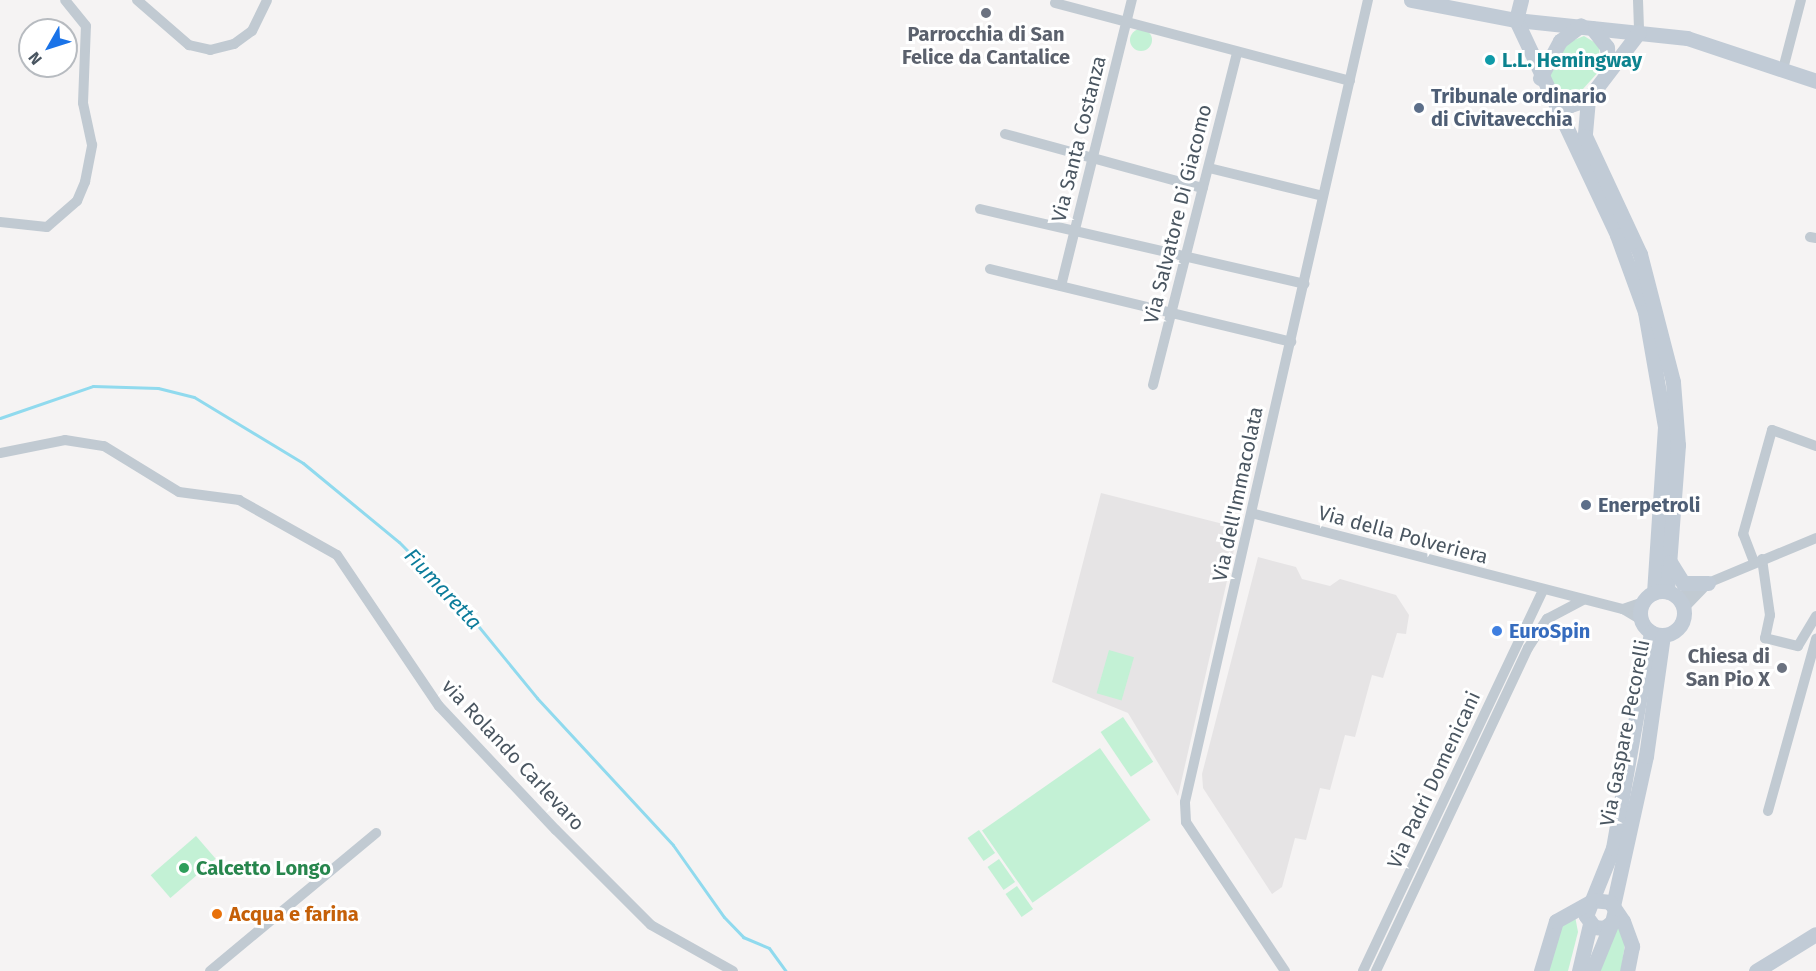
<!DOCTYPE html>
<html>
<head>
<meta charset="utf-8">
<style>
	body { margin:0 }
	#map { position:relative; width:1816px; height:971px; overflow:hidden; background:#f5f3f3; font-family:"Fira Sans",sans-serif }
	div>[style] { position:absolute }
	.education>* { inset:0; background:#e6e4e5 }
	.green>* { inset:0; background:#c3f1d5; transform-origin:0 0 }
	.round { border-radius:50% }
	.stream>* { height:3px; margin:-1.5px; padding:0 1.5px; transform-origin:1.5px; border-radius:1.5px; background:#90daee }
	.street>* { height:10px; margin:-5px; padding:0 5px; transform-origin:5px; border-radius:5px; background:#c1cad2 }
	.secondary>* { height:15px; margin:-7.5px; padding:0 7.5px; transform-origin:7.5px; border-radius:7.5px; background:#c1cbd6 }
	.secondary>.ring { margin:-7.5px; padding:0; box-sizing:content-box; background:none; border:15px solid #c1cbd6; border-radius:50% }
	.dots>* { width:16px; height:16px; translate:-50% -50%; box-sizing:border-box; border:3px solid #fff; border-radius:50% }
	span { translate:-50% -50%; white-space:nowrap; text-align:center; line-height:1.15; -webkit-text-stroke:6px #fff; paint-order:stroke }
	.worship-label { font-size:20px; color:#5b616d; font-weight:700 }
	.right { translate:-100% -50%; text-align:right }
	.culture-label { font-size:20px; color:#0d838f; font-weight:700 }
	.left { translate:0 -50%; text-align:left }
	.service-label { font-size:20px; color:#4e5e75; font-weight:700 }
	.street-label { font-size:20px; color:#4a5661 }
	.shop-label { font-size:20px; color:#366cbe; font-weight:700 }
	.leisure-label { font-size:20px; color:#27864d; font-weight:700 }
	.food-label { font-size:20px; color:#c56008; font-weight:700 }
	.water-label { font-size:21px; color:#0c7c9b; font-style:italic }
	.north { position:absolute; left:18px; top:18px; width:60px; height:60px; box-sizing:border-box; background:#fff; border:2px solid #b7bbc0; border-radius:50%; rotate:231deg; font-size:16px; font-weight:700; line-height:24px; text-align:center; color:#4a5661 }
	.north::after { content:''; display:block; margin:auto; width:21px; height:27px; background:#1a73e8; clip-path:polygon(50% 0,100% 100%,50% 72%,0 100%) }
</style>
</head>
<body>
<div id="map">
	<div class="education">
		<i style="clip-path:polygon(1101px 493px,1239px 528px,1178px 796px,1128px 713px,1052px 682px)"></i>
		<i style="clip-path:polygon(1258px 557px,1296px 567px,1302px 579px,1330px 586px,1340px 579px,1396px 595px,1409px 615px,1406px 634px,1397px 633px,1383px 678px,1372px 675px,1355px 737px,1345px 735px,1330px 790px,1320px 788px,1306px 840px,1295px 838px,1282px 887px,1272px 894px,1203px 788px,1202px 774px)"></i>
	</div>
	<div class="green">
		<i class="round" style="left:1130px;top:29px;width:22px;height:22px"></i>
		<i style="clip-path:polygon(1584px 36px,1599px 45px,1600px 70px,1574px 99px,1550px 91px,1549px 67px,1569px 42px)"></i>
		<i style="left:1109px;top:650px;width:26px;height:45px;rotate:16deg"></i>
		<i style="left:1123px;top:717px;width:54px;height:27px;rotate:56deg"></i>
		<i style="left:1100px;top:748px;width:88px;height:144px;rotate:55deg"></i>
		<i style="left:979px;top:830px;width:28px;height:14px;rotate:55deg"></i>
		<i style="left:196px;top:836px;width:30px;height:60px;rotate:49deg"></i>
		<i style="left:999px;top:859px;width:28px;height:14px;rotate:55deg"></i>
		<i style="left:1017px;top:886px;width:28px;height:14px;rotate:55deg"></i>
		<i style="clip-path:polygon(1575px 916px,1578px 932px,1568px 971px,1545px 971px,1559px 925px)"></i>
		<i style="clip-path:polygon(1616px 922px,1626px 937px,1621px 971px,1596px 971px)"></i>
	</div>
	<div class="stream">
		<i style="left:0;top:418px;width:98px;rotate:-19deg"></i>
		<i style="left:93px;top:386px;width:65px;rotate:1.8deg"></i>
		<i style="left:158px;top:388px;width:37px;rotate:14deg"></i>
		<i style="left:194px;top:397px;width:127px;rotate:31.2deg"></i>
		<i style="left:303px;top:463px;width:124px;rotate:39.5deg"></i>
		<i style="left:399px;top:542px;width:88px;rotate:45.5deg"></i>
		<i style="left:461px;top:605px;width:120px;rotate:50.7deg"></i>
		<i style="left:537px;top:698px;width:200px;rotate:47.2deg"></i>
		<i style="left:673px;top:845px;width:88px;rotate:54.7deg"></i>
		<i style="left:724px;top:917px;width:28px;rotate:46deg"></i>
		<i style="left:743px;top:937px;width:28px;rotate:23deg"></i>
		<i style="left:769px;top:948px;width:29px;rotate:54deg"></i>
	</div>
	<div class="street">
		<i style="left:137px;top:0;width:69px;rotate:40.9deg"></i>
		<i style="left:189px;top:45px;width:22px;rotate:13deg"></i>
		<i style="left:210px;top:50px;width:25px;rotate:-14deg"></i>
		<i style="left:234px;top:44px;width:22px;rotate:-36deg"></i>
		<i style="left:252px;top:31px;width:34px;rotate:-64deg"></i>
		<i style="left:1638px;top:0;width:32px;rotate:88deg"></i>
		<i style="left:1055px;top:3px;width:305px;rotate:14.8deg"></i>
		<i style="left:1783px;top:69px;width:71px;rotate:-75.4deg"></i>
		<i style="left:1005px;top:134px;width:205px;rotate:15.3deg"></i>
		<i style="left:1209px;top:168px;width:117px;rotate:13.8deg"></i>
		<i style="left:980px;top:209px;width:333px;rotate:13deg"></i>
		<i style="left:0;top:222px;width:47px;rotate:6.1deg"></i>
		<i style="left:47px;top:227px;width:40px;rotate:-41deg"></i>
		<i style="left:77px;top:201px;width:21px;rotate:-67deg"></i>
		<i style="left:85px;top:182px;width:38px;rotate:-79deg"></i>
		<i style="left:92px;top:145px;width:43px;rotate:-102.1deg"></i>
		<i style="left:83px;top:103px;width:77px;rotate:-87.8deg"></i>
		<i style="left:86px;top:26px;width:33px;rotate:-129deg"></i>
		<i style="left:1810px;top:237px;width:6px;rotate:9deg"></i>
		<i style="left:990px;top:269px;width:310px;rotate:13.6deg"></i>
		<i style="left:1061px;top:286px;width:295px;rotate:-76.1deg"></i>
		<i style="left:1153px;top:385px;width:343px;rotate:-75.8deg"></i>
		<i style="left:0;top:453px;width:66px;rotate:-11.3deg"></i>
		<i style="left:65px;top:440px;width:39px;rotate:9deg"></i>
		<i style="left:104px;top:446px;width:88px;rotate:31.5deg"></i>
		<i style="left:179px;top:492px;width:61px;rotate:7.6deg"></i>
		<i style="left:239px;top:500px;width:112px;rotate:29.3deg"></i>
		<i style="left:337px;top:555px;width:182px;rotate:56deg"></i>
		<i style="left:439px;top:706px;width:170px;rotate:46.7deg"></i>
		<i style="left:556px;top:830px;width:134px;rotate:45deg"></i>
		<i style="left:651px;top:925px;width:94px;rotate:29.3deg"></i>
		<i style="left:1255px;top:514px;width:380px;rotate:14.5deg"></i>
		<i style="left:1623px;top:609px;width:21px;rotate:31deg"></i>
		<i style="left:1762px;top:559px;width:57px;rotate:81.9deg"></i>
		<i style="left:1770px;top:615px;width:24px;rotate:102deg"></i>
		<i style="left:1765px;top:638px;width:34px;rotate:14deg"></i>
		<i style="left:1798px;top:646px;width:35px;rotate:-59deg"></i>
		<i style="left:1754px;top:562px;width:30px;rotate:-111deg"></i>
		<i style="left:1743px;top:534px;width:108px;rotate:-74.4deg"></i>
		<i style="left:1772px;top:430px;width:47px;rotate:20deg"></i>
		<i style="left:1677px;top:597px;width:16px;rotate:-11deg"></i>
		<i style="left:1684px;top:608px;width:35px;rotate:-46deg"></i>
		<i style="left:1708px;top:583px;width:117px;rotate:-22.6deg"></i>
		<i style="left:1623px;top:609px;width:21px;rotate:-19deg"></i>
		<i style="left:1768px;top:811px;width:179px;rotate:-74.4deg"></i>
		<i style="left:210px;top:971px;width:216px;rotate:-39.7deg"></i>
		<i style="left:1285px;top:971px;width:179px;rotate:-123.6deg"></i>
		<i style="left:1186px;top:822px;width:20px;rotate:-93deg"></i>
		<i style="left:1185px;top:802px;width:823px;rotate:-77.15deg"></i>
		<i style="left:1363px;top:971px;width:421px;rotate:-64.7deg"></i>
		<i style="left:1376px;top:971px;width:357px;rotate:-64.8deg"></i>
		<i style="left:1528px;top:648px;width:35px;rotate:-57deg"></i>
		<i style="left:1547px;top:619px;width:41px;rotate:-27.8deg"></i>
	</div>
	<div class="secondary">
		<i style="left:1411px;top:0;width:107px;rotate:10.8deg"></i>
		<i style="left:1516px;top:20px;width:172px;rotate:6deg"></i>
		<i style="left:1687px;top:38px;width:136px;rotate:18.4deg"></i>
		<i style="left:1516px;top:20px;width:238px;rotate:64.8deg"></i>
		<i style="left:1617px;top:235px;width:82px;rotate:70deg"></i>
		<i style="left:1645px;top:312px;width:117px;rotate:80.1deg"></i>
		<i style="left:1665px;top:427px;width:166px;rotate:93.8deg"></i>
		<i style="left:1516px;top:20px;width:21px;rotate:-76deg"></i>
		<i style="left:1592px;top:28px;width:24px;rotate:52deg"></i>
		<i style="left:1607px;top:47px;width:20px;rotate:87deg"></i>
		<i style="left:1540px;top:78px;width:42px;rotate:-61.6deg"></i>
		<i style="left:1560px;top:41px;width:26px;rotate:-37deg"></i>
		<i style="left:1549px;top:96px;width:23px;rotate:23deg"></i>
		<i style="left:1570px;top:105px;width:19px;rotate:-18deg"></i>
		<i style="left:1588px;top:99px;width:84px;rotate:-52.7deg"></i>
		<i style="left:1588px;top:99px;width:37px;rotate:95deg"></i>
		<i style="left:1585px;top:136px;width:130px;rotate:65deg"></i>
		<i style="left:1640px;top:254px;width:132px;rotate:75.5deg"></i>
		<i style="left:1673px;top:382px;width:63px;rotate:85.5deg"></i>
		<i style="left:1678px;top:445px;width:147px;rotate:94.3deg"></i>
		<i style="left:1670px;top:562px;width:25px;rotate:58deg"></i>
		<i style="left:1683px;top:583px;width:25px"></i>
		<i class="ring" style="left:1640px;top:591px;width:29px;height:29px"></i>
		<i style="left:1592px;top:900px;width:56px;rotate:-68deg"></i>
		<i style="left:1613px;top:848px;width:219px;rotate:-80deg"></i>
		<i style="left:1613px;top:906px;width:154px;rotate:-77.6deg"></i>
		<i style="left:1646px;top:756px;width:122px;rotate:-82deg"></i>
		<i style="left:1615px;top:910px;width:12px;rotate:104deg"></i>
		<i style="left:1612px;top:922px;width:10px;rotate:143deg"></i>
		<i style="left:1604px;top:928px;width:10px;rotate:-174deg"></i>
		<i style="left:1594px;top:927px;width:14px;rotate:-126deg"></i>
		<i style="left:1586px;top:916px;width:17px;rotate:-69deg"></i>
		<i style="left:1592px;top:900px;width:18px;rotate:6deg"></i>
		<i style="left:1610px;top:902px;width:23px;rotate:56deg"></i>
		<i style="left:1623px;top:921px;width:27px;rotate:70deg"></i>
		<i style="left:1632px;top:946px;width:25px;rotate:101deg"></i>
		<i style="left:1541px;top:971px;width:52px;rotate:-73.3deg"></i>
		<i style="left:1556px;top:921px;width:37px;rotate:-29deg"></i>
		<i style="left:1579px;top:971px;width:48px;rotate:-76.8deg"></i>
		<i style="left:1592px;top:971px;width:53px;rotate:-67.8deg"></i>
		<i style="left:1756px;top:971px;width:70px;rotate:-31.7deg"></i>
	</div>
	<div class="dots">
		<i style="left:986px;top:13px;background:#6b7280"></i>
		<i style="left:1490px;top:60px;background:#0f9aa8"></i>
		<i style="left:1419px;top:108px;background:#5c6f8a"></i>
		<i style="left:1586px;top:505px;background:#5c6f8a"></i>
		<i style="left:1497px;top:631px;background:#3f7fe0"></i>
		<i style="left:1782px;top:668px;background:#6b7280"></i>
		<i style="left:184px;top:868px;background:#2e9e5b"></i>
		<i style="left:217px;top:914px;background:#e8710a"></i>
	</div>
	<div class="worship-label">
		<span style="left:986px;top:46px">Parrocchia di San<br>Felice da Cantalice</span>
		<span class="right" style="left:1770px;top:668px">Chiesa di<br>San Pio X</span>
	</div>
	<div class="culture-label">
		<span class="left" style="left:1502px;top:60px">L.L. Hemingway</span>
	</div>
	<div class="service-label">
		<span class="left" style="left:1431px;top:108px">Tribunale ordinario<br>di Civitavecchia</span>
		<span class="left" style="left:1598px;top:505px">Enerpetroli</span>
	</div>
	<div class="street-label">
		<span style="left:1079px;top:139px;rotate:-76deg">Via Santa Costanza</span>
		<span style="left:1178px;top:214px;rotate:-76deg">Via Salvatore Di Giacomo</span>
		<span style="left:1238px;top:494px;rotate:-78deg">Via dell'Immacolata</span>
		<span style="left:1403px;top:535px;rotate:15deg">Via della Polveriera</span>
		<span style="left:1625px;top:733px;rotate:-79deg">Via Gaspare Pecorelli</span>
		<span style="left:513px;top:755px;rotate:47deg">via Rolando Carlevaro</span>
		<span style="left:1434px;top:780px;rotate:-65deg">Via Padri Domenicani</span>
	</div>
	<div class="shop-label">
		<span class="left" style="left:1509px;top:631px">EuroSpin</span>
	</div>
	<div class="leisure-label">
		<span class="left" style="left:196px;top:868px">Calcetto Longo</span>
	</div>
	<div class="food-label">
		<span class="left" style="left:229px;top:914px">Acqua e farina</span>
	</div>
	<div class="water-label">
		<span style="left:443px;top:589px;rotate:47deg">Fiumaretta</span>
	</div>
	<div class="north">N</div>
</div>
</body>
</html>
